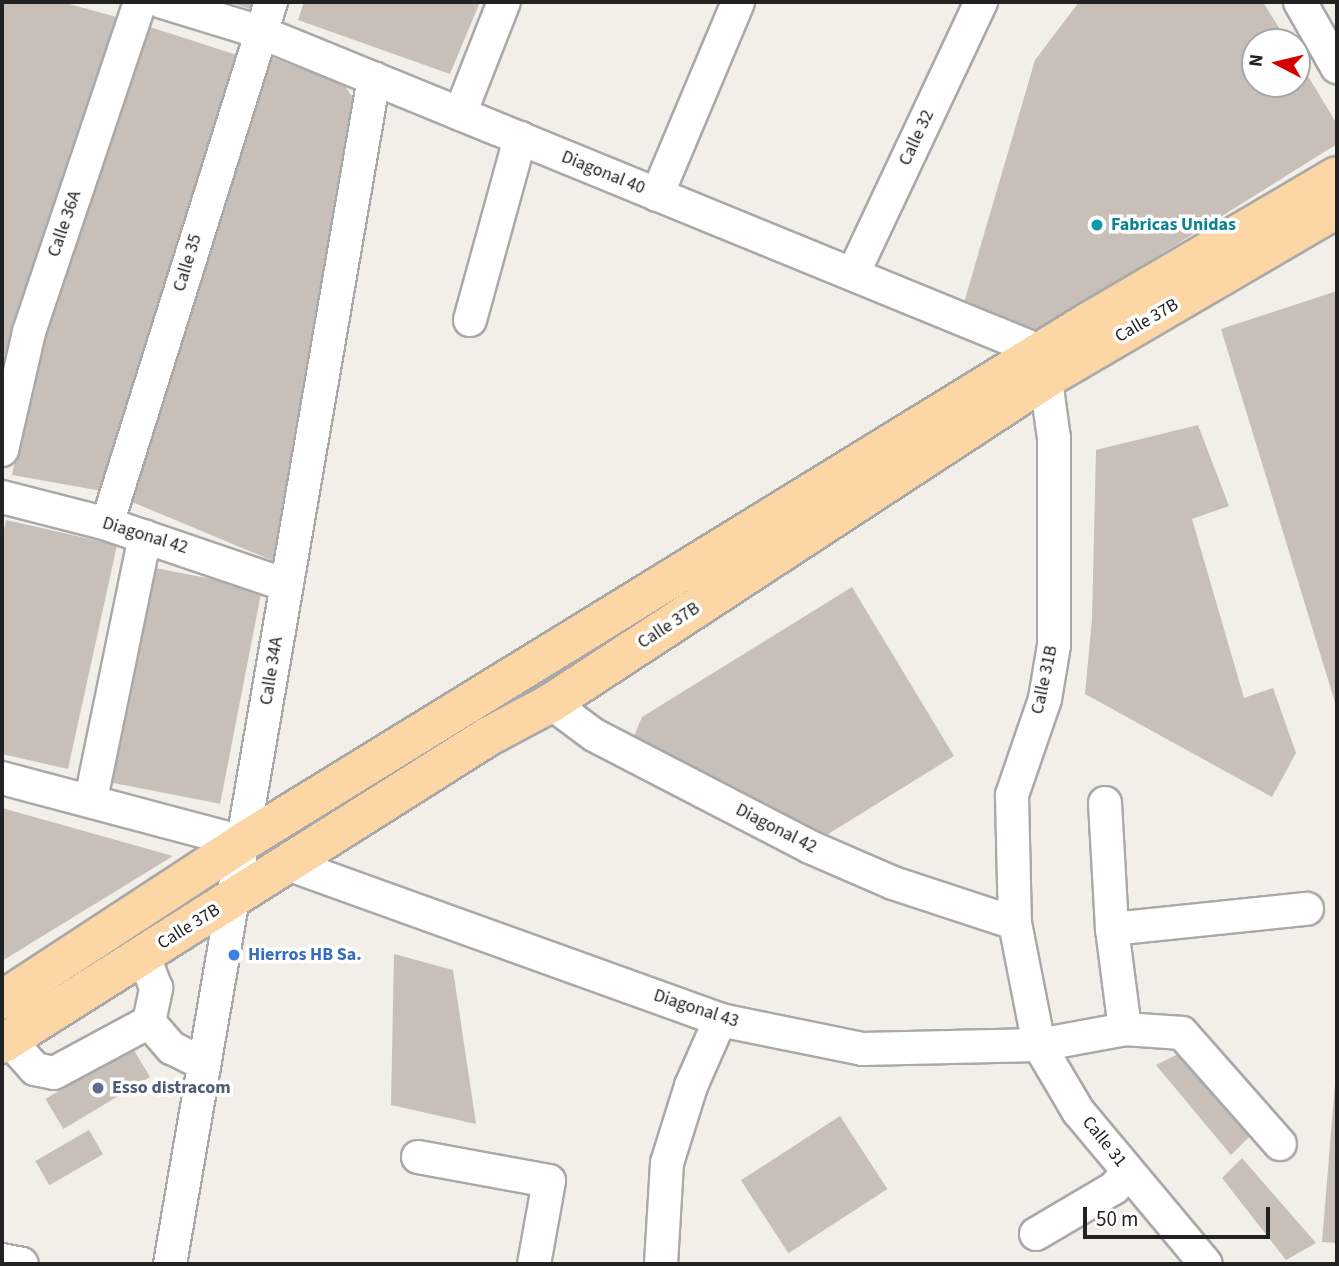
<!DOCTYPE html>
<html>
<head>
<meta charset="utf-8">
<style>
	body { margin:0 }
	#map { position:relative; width:1339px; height:1266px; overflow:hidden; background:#f2efe9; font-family:"Source Sans 3",sans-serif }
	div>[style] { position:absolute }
	.building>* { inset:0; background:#c7bfb8; transform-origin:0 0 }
	.roads { filter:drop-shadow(2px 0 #a9a9a9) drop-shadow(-2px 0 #a9a9a9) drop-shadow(0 2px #a9a9a9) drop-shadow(0 -2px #a9a9a9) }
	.minor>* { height:32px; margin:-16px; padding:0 16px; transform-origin:16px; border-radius:16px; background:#fff }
	.major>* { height:38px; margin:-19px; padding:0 19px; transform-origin:19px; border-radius:19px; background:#fcd6a4 }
	.dots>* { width:19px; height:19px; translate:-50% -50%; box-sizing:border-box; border:4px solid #fff; border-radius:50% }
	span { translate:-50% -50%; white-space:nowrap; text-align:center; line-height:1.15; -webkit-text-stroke:7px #fff; paint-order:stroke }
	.street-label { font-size:18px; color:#222 }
	.culture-label { font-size:18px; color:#0d838f; font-weight:700 }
	.left { translate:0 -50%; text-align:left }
	.shop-label { font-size:18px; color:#366cbe; font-weight:700 }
	.service-label { font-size:18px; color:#4e5e75; font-weight:700 }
	.frame { position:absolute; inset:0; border:4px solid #222; pointer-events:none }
	.north { position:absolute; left:1241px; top:28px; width:70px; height:70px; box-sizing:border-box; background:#fff; border:2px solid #a7a7a7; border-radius:50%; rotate:277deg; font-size:19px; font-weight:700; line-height:28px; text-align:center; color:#222 }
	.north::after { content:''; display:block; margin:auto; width:24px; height:32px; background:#d40000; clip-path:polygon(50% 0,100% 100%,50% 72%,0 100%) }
	.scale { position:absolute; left:1083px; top:1207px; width:187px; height:32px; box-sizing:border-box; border:4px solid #222; border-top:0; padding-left:9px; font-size:21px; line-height:24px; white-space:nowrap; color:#222; -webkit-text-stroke:5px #fff; paint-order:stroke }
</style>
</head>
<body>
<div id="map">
	<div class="building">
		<i style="clip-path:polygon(2px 2px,62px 2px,120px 18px,3px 359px)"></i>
		<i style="clip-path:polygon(229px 2px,259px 2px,256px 11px)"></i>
		<i style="clip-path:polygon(304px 2px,480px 2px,450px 74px,298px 20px)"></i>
		<i style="clip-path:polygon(1079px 2px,1263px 2px,1288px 42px,1255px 42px,1255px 84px,1297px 84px,1297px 58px,1337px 124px,1337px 144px,1038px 331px,963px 306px,1035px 60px)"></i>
		<i style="clip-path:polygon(150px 27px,237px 55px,102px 491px,12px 475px,41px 341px)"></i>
		<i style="clip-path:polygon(259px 53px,344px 84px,353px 98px,276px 562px,125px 499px)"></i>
		<i style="clip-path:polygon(1337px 291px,1337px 709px,1221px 329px)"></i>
		<i style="clip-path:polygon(1198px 425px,1229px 506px,1192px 519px,1244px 698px,1273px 688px,1296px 753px,1272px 797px,1085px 694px,1092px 619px,1096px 450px)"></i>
		<i style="clip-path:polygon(6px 520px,117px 545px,68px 769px,2px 754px,2px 540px)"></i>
		<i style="left:150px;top:567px;width:114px;height:219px;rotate:11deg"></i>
		<i style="clip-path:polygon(852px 587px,954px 756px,825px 836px,634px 736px,642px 717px)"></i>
		<i style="clip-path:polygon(2px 808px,173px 856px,2px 961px)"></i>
		<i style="clip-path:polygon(394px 954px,453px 970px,476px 1124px,391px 1105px)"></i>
		<i style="left:132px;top:1047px;width:35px;height:101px;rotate:59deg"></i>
		<i style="clip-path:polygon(1184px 1051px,1256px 1130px,1231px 1155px,1156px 1065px)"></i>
		<i style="clip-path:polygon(1335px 1084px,1337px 1084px,1337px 1243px,1322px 1242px)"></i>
		<i style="left:840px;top:1116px;width:87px;height:118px;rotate:57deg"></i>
		<i style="left:89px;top:1130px;width:28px;height:62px;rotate:60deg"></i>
		<i style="clip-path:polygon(1242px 1158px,1316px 1243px,1286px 1260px,1222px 1178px)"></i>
	</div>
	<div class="roads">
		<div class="minor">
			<i style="left:162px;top:2px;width:102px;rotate:17deg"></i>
			<i style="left:260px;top:32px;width:845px;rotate:22.25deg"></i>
			<i style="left:1042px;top:352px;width:87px;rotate:82.1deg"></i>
			<i style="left:1054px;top:438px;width:207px;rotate:90deg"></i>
			<i style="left:1054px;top:645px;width:55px;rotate:99.5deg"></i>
			<i style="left:1045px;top:699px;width:102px;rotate:109deg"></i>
			<i style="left:1012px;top:795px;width:128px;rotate:88.7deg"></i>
			<i style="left:1015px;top:923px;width:124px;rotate:78.9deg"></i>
			<i style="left:1039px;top:1045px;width:77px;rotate:59.4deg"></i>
			<i style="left:1078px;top:1111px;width:199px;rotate:50.1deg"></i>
			<i style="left:1300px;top:2px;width:75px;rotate:60.4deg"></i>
			<i style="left:460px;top:114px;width:120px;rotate:-68.6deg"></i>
			<i style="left:657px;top:195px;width:209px;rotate:-67.2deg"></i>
			<i style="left:853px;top:274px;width:301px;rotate:-64.8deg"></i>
			<i style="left:470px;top:320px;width:189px;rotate:-74.6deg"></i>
			<i style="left:2px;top:450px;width:121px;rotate:-77.1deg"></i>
			<i style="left:29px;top:332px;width:348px;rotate:-71.4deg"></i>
			<i style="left:2px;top:497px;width:108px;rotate:14.4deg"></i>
			<i style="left:107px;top:524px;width:189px;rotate:18.8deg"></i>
			<i style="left:107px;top:524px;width:547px;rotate:-72.56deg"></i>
			<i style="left:551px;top:703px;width:54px;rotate:36.7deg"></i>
			<i style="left:594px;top:735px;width:243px;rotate:27.4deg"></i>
			<i style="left:810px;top:847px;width:90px;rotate:23.4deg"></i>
			<i style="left:893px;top:883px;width:128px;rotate:18.2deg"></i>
			<i style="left:2px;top:778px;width:249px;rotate:14.9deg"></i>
			<i style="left:91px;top:799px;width:268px;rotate:-78.4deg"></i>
			<i style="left:1105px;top:803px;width:126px;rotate:86.8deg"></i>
			<i style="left:1112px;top:929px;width:101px;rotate:82.6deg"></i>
			<i style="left:285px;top:863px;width:462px;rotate:19.8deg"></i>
			<i style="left:720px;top:1020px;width:145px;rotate:11.5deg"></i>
			<i style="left:862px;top:1049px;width:177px;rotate:-1.3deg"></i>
			<i style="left:1039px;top:1045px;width:87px;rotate:-10.5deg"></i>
			<i style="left:1125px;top:1029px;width:57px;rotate:4deg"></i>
			<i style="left:1182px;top:1033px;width:148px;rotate:48.6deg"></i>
			<i style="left:1112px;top:929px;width:196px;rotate:-5.9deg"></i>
			<i style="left:149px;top:1022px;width:35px;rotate:49deg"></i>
			<i style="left:172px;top:1048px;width:36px;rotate:27deg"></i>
			<i style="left:9px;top:1040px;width:39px;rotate:48deg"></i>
			<i style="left:35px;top:1069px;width:19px;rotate:12deg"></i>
			<i style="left:54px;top:1073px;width:108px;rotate:-28.2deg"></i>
			<i style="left:149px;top:1022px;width:35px;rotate:-78deg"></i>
			<i style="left:156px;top:988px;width:34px;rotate:-111deg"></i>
			<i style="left:418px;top:1157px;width:133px;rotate:10.4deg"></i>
			<i style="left:549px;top:1181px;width:84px;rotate:100.2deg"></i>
			<i style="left:1036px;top:1234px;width:91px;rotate:-30.5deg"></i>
			<i style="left:1114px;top:1188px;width:21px;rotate:-49deg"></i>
			<i style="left:2px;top:1260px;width:20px;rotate:11deg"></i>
			<i style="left:170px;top:1264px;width:1203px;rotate:-80.24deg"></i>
			<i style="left:661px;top:1264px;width:101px;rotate:-86.6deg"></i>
			<i style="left:667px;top:1163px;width:81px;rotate:-72.7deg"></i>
			<i style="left:691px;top:1086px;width:72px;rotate:-66.3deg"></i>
		</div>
		<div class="major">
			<i style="left:2px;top:1000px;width:288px;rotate:-33.2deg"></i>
			<i style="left:243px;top:842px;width:994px;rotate:-31.6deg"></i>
			<i style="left:1090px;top:321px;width:286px;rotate:-30.4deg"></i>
			<i style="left:2px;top:1044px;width:576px;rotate:-32.31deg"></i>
			<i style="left:489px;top:736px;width:70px;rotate:-28deg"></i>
			<i style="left:551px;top:703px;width:595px;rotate:-33.21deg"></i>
			<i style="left:1049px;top:377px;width:333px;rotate:-30.3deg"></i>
		</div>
	</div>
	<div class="dots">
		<i style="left:1097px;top:225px;background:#0f9aa8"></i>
		<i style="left:234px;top:955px;background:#3f7fe0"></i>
		<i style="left:98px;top:1088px;background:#5c6f8a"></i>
	</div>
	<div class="street-label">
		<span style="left:917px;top:138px;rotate:-65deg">Calle 32</span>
		<span style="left:603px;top:173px;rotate:22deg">Diagonal 40</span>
		<span style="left:65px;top:224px;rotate:-71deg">Calle 36A</span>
		<span style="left:188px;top:263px;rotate:-73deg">Calle 35</span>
		<span style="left:1147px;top:321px;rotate:-30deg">Calle 37B</span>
		<span style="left:145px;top:536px;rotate:17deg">Diagonal 42</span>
		<span style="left:669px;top:626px;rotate:-33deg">Calle 37B</span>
		<span style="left:272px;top:671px;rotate:-81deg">Calle 34A</span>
		<span style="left:1045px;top:680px;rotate:-78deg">Calle 31B</span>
		<span style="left:776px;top:829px;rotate:27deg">Diagonal 42</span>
		<span style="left:189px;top:927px;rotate:-32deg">Calle 37B</span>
		<span style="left:696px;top:1009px;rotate:18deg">Diagonal 43</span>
		<span style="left:1104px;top:1142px;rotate:51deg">Calle 31</span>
	</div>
	<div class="culture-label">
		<span class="left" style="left:1111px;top:225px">Fabricas Unidas</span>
	</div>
	<div class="shop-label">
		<span class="left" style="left:248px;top:955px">Hierros HB Sa.</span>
	</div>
	<div class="service-label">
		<span class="left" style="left:112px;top:1088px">Esso distracom</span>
	</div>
	<div class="frame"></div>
	<div class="north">N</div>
	<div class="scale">50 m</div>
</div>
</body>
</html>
